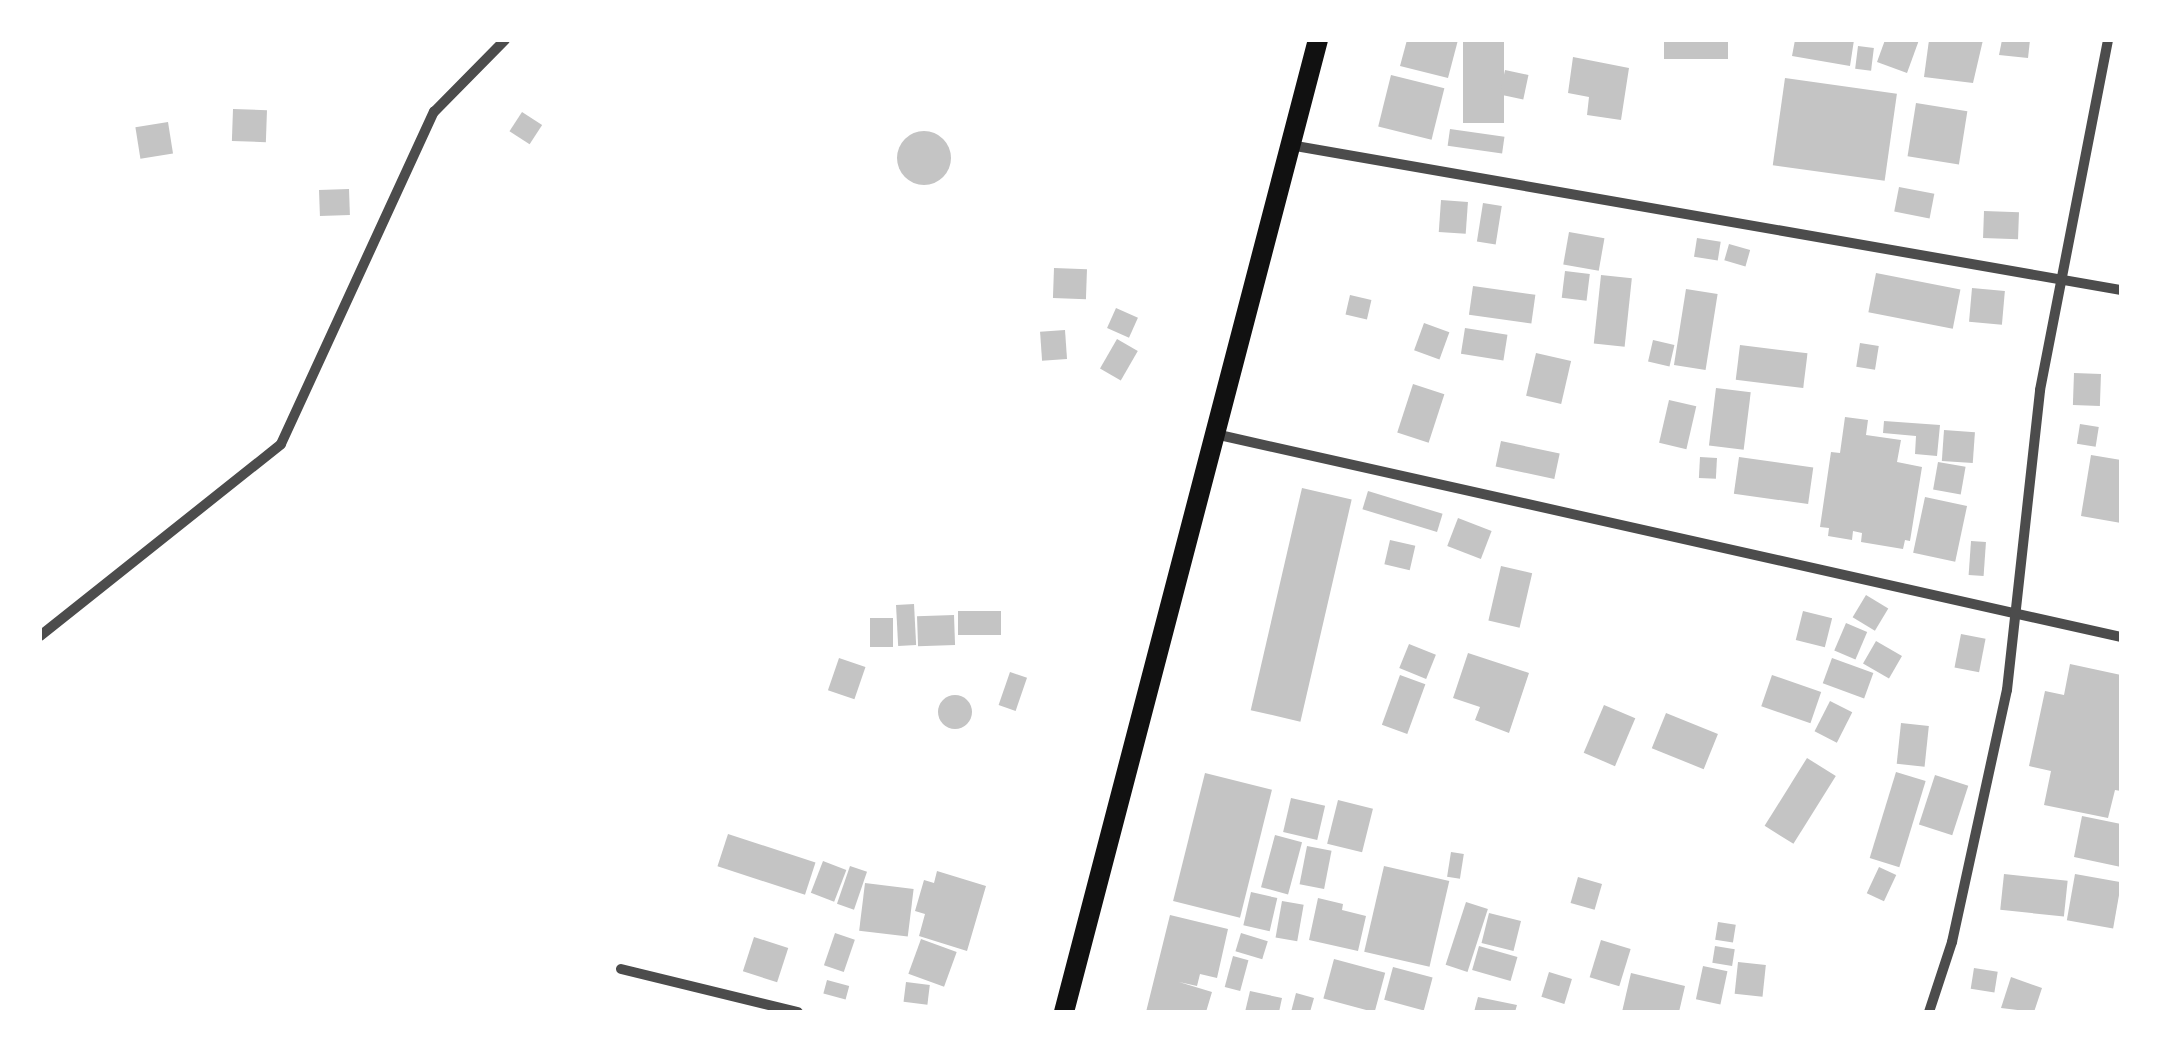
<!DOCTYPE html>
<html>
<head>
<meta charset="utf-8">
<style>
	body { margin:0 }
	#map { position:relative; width:2161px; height:1052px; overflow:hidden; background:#fff; font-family:Roboto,sans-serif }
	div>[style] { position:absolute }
	.building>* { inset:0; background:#c4c4c4; transform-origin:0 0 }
	.round { border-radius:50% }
	.minor>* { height:10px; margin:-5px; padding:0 5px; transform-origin:5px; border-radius:5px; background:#4c4c4c }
	.secondary>* { height:20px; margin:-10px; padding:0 10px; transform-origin:10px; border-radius:10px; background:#111 }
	span { translate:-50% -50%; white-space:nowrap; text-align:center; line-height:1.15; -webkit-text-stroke:10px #fff; paint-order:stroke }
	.frame { position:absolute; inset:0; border:42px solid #fff; pointer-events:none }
</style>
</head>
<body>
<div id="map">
	<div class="building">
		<i style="clip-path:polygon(1407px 40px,1458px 40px,1448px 78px,1400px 66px)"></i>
		<i style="left:1463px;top:40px;width:41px;height:83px"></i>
		<i style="left:1664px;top:40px;width:64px;height:19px"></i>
		<i style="clip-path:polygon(1795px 40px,1854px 40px,1850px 66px,1792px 56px)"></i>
		<i style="clip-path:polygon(1885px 40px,1919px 40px,1907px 73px,1877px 62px)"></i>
		<i style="clip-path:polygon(1929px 40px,1983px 40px,1973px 83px,1924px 77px)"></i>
		<i style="clip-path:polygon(2002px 40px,2030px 40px,2028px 58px,1999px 55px)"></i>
		<i style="left:1858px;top:46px;width:16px;height:23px;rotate:7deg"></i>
		<i style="clip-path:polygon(1573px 57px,1629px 68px,1621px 120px,1587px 115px,1589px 97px,1568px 93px)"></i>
		<i style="left:1505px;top:70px;width:24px;height:25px;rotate:12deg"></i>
		<i style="left:1391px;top:75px;width:55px;height:53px;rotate:14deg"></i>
		<i style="left:1785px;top:78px;width:113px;height:88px;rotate:8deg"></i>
		<i style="left:1916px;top:103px;width:52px;height:54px;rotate:9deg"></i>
		<i style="left:233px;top:109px;width:34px;height:32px;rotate:2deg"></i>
		<i style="left:522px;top:112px;width:24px;height:23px;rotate:33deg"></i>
		<i style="left:168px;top:122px;width:32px;height:33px;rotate:81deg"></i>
		<i style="left:1450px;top:129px;width:55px;height:17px;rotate:8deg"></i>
		<i class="round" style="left:897px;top:131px;width:54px;height:54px"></i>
		<i style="left:1899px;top:187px;width:36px;height:25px;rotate:11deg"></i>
		<i style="left:349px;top:189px;width:26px;height:30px;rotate:88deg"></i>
		<i style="left:1441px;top:200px;width:27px;height:32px;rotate:4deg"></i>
		<i style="left:1483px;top:203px;width:19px;height:39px;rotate:9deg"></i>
		<i style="left:1984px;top:211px;width:35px;height:27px;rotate:2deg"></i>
		<i style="left:1569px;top:232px;width:36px;height:33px;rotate:10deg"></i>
		<i style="left:1697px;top:238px;width:24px;height:19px;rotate:9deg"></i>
		<i style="left:1729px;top:244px;width:22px;height:17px;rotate:16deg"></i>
		<i style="left:1054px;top:268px;width:33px;height:30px;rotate:2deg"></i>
		<i style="left:1565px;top:271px;width:25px;height:27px;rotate:7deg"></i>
		<i style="left:1876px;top:273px;width:86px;height:40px;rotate:11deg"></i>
		<i style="left:1601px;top:275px;width:31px;height:69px;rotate:6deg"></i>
		<i style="left:1473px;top:286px;width:63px;height:29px;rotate:8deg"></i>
		<i style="left:1972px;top:288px;width:33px;height:34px;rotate:5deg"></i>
		<i style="left:1686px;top:289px;width:32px;height:77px;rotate:9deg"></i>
		<i style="left:1350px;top:295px;width:22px;height:20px;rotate:13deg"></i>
		<i style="left:1116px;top:308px;width:24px;height:22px;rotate:24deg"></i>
		<i style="left:1424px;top:323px;width:27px;height:29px;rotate:20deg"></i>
		<i style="left:1465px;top:328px;width:43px;height:26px;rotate:9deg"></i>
		<i style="left:1065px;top:330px;width:29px;height:25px;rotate:86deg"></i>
		<i style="left:1117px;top:339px;width:24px;height:34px;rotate:30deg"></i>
		<i style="left:1653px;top:340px;width:22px;height:22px;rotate:13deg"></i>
		<i style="left:1860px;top:343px;width:19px;height:24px;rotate:9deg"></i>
		<i style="left:1740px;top:345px;width:68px;height:35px;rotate:7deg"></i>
		<i style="left:1536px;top:353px;width:36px;height:44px;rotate:13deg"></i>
		<i style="left:2074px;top:373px;width:27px;height:32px;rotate:2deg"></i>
		<i style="left:1413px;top:384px;width:33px;height:51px;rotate:18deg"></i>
		<i style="left:1716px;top:388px;width:35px;height:58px;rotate:7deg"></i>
		<i style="left:1669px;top:400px;width:28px;height:44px;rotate:13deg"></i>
		<i style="clip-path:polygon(1845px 417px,1868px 420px,1866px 435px,1901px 440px,1897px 462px,1922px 467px,1910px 541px,1905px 540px,1903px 549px,1861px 542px,1862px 533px,1853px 531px,1852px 540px,1828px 536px,1829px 528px,1820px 527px,1831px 452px,1840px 453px)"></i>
		<i style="clip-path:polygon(1884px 421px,1940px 425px,1937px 456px,1915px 454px,1916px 436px,1883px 433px)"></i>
		<i style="left:2080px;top:424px;width:19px;height:20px;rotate:9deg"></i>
		<i style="left:1944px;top:430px;width:31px;height:31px;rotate:4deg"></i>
		<i style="left:1501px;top:441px;width:60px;height:26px;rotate:12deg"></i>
		<i style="clip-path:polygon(2091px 455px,2121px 460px,2121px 523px,2081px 516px)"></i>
		<i style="left:1700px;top:457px;width:17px;height:21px;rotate:3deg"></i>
		<i style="left:1739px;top:457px;width:75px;height:37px;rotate:8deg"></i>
		<i style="left:1938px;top:462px;width:28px;height:28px;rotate:10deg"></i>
		<i style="left:1302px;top:488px;width:51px;height:228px;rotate:13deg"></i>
		<i style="left:1368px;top:491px;width:78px;height:19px;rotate:17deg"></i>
		<i style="left:1925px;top:497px;width:43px;height:57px;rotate:12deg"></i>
		<i style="left:1458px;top:518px;width:36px;height:30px;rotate:21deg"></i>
		<i style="left:1390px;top:540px;width:26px;height:25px;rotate:13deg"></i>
		<i style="left:1971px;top:541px;width:15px;height:34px;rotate:4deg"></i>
		<i style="left:1501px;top:566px;width:32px;height:56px;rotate:13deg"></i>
		<i style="left:1866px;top:595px;width:26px;height:26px;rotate:31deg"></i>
		<i style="left:914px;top:604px;width:41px;height:18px;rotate:87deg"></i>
		<i style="left:958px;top:611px;width:43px;height:24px"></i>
		<i style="left:1803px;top:611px;width:30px;height:30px;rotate:14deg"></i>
		<i style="left:954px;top:615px;width:30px;height:37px;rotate:88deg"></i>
		<i style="left:870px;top:618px;width:23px;height:29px"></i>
		<i style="left:1846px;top:623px;width:23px;height:30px;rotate:23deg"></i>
		<i style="left:1961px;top:634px;width:25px;height:34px;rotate:11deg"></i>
		<i style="left:1876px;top:641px;width:30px;height:26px;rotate:30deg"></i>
		<i style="left:1409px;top:644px;width:29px;height:26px;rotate:22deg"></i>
		<i style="clip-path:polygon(1468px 653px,1529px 673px,1509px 733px,1475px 720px,1480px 707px,1453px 698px)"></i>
		<i style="left:839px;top:658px;width:28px;height:34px;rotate:19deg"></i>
		<i style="left:1832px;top:658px;width:44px;height:27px;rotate:20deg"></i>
		<i style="clip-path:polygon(2070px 664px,2121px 675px,2121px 791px,2115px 790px,2108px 818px,2044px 805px,2051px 771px,2029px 766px,2045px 691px,2064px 695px)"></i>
		<i style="left:1010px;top:672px;width:18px;height:35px;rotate:19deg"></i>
		<i style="left:1400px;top:675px;width:27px;height:53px;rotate:20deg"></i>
		<i style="left:1772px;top:675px;width:52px;height:33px;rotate:19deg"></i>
		<i class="round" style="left:938px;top:695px;width:34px;height:34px"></i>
		<i style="left:1830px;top:701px;width:25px;height:34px;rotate:27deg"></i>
		<i style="left:1604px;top:705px;width:34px;height:52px;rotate:23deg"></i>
		<i style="left:1666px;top:713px;width:56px;height:38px;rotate:22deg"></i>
		<i style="left:1901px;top:723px;width:28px;height:41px;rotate:6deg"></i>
		<i style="left:1807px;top:758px;width:34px;height:80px;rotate:32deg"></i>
		<i style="left:1896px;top:772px;width:31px;height:90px;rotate:17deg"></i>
		<i style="left:1205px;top:773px;width:69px;height:132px;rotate:14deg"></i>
		<i style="left:1935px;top:775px;width:35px;height:52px;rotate:18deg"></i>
		<i style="left:1291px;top:798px;width:35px;height:35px;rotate:13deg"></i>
		<i style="left:1338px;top:800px;width:36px;height:45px;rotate:14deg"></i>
		<i style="clip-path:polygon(2082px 816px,2121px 824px,2121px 867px,2074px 857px)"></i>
		<i style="left:728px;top:834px;width:92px;height:34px;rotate:18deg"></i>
		<i style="left:1275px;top:835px;width:28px;height:54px;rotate:15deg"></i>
		<i style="left:1307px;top:846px;width:25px;height:39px;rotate:11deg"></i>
		<i style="left:1451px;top:852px;width:13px;height:25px;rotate:9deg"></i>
		<i style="left:823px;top:861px;width:25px;height:34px;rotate:21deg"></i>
		<i style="left:850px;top:866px;width:18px;height:40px;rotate:19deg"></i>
		<i style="left:1384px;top:866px;width:67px;height:88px;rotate:13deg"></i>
		<i style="left:1879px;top:867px;width:19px;height:29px;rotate:25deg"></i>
		<i style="clip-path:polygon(937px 871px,986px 886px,967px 951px,919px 936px,925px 914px,915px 911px,924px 880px,934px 883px)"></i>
		<i style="left:2004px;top:874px;width:64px;height:36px;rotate:6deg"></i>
		<i style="left:2075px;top:874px;width:47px;height:47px;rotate:10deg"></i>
		<i style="left:1578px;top:877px;width:25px;height:27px;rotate:16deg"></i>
		<i style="left:865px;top:883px;width:49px;height:48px;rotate:7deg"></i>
		<i style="left:1251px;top:892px;width:27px;height:34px;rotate:13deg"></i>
		<i style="clip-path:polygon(1318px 898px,1343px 904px,1342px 910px,1366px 916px,1358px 951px,1309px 940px)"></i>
		<i style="left:1282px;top:901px;width:22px;height:37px;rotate:10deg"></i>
		<i style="left:1466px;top:902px;width:23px;height:66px;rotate:18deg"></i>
		<i style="left:1489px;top:913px;width:33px;height:31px;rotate:14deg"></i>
		<i style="clip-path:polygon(1170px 915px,1228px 929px,1217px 978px,1200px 974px,1197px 986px,1179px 982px,1212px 992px,1206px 1012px,1146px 1012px)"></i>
		<i style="left:1718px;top:922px;width:18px;height:18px;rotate:9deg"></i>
		<i style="left:835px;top:933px;width:21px;height:34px;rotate:19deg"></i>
		<i style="left:1241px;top:933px;width:28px;height:19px;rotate:17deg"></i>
		<i style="left:754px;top:937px;width:36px;height:36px;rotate:18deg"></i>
		<i style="left:921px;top:939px;width:38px;height:37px;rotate:20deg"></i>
		<i style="left:1601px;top:940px;width:31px;height:39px;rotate:17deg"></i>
		<i style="left:1479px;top:946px;width:40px;height:25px;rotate:16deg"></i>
		<i style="left:1715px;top:946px;width:20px;height:17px;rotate:9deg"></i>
		<i style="left:1233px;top:956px;width:16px;height:32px;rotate:15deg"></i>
		<i style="left:1334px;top:959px;width:53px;height:41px;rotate:15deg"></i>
		<i style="left:1738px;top:962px;width:28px;height:32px;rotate:6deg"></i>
		<i style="left:1703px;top:966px;width:25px;height:34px;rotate:12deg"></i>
		<i style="left:1393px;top:967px;width:41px;height:34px;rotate:15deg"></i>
		<i style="left:1974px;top:968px;width:24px;height:21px;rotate:9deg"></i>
		<i style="left:1549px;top:972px;width:24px;height:26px;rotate:17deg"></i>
		<i style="clip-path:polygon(1631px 973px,1685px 986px,1679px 1012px,1622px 1012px)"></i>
		<i style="clip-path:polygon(2011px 977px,2042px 988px,2034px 1012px,2001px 1008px)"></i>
		<i style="left:827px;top:980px;width:23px;height:14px;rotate:15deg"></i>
		<i style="left:906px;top:982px;width:24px;height:20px;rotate:7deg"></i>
		<i style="clip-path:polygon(1250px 991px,1282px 998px,1279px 1012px,1245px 1012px)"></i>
		<i style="clip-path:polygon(1296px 993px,1314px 998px,1310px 1012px,1291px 1012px)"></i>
		<i style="clip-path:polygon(1478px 997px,1517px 1005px,1515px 1012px,1474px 1012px)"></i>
	</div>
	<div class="minor">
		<i style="left:1290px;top:145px;width:844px;rotate:9.9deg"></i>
		<i style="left:1215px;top:434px;width:928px;rotate:12.63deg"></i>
		<i style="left:40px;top:636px;width:308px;rotate:-38.5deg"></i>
		<i style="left:281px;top:444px;width:366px;rotate:-65.3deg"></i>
		<i style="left:434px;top:112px;width:101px;rotate:-45.4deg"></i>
		<i style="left:621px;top:969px;width:182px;rotate:13.7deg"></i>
		<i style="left:1929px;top:1012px;width:74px;rotate:-71.8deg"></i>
		<i style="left:1952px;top:942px;width:258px;rotate:-77.7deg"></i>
		<i style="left:2007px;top:690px;width:302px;rotate:-83.7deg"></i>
		<i style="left:2040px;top:390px;width:357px;rotate:-79deg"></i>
	</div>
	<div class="secondary">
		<i style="left:1064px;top:1012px;width:1005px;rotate:-75.36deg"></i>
	</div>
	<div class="frame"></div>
</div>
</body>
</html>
